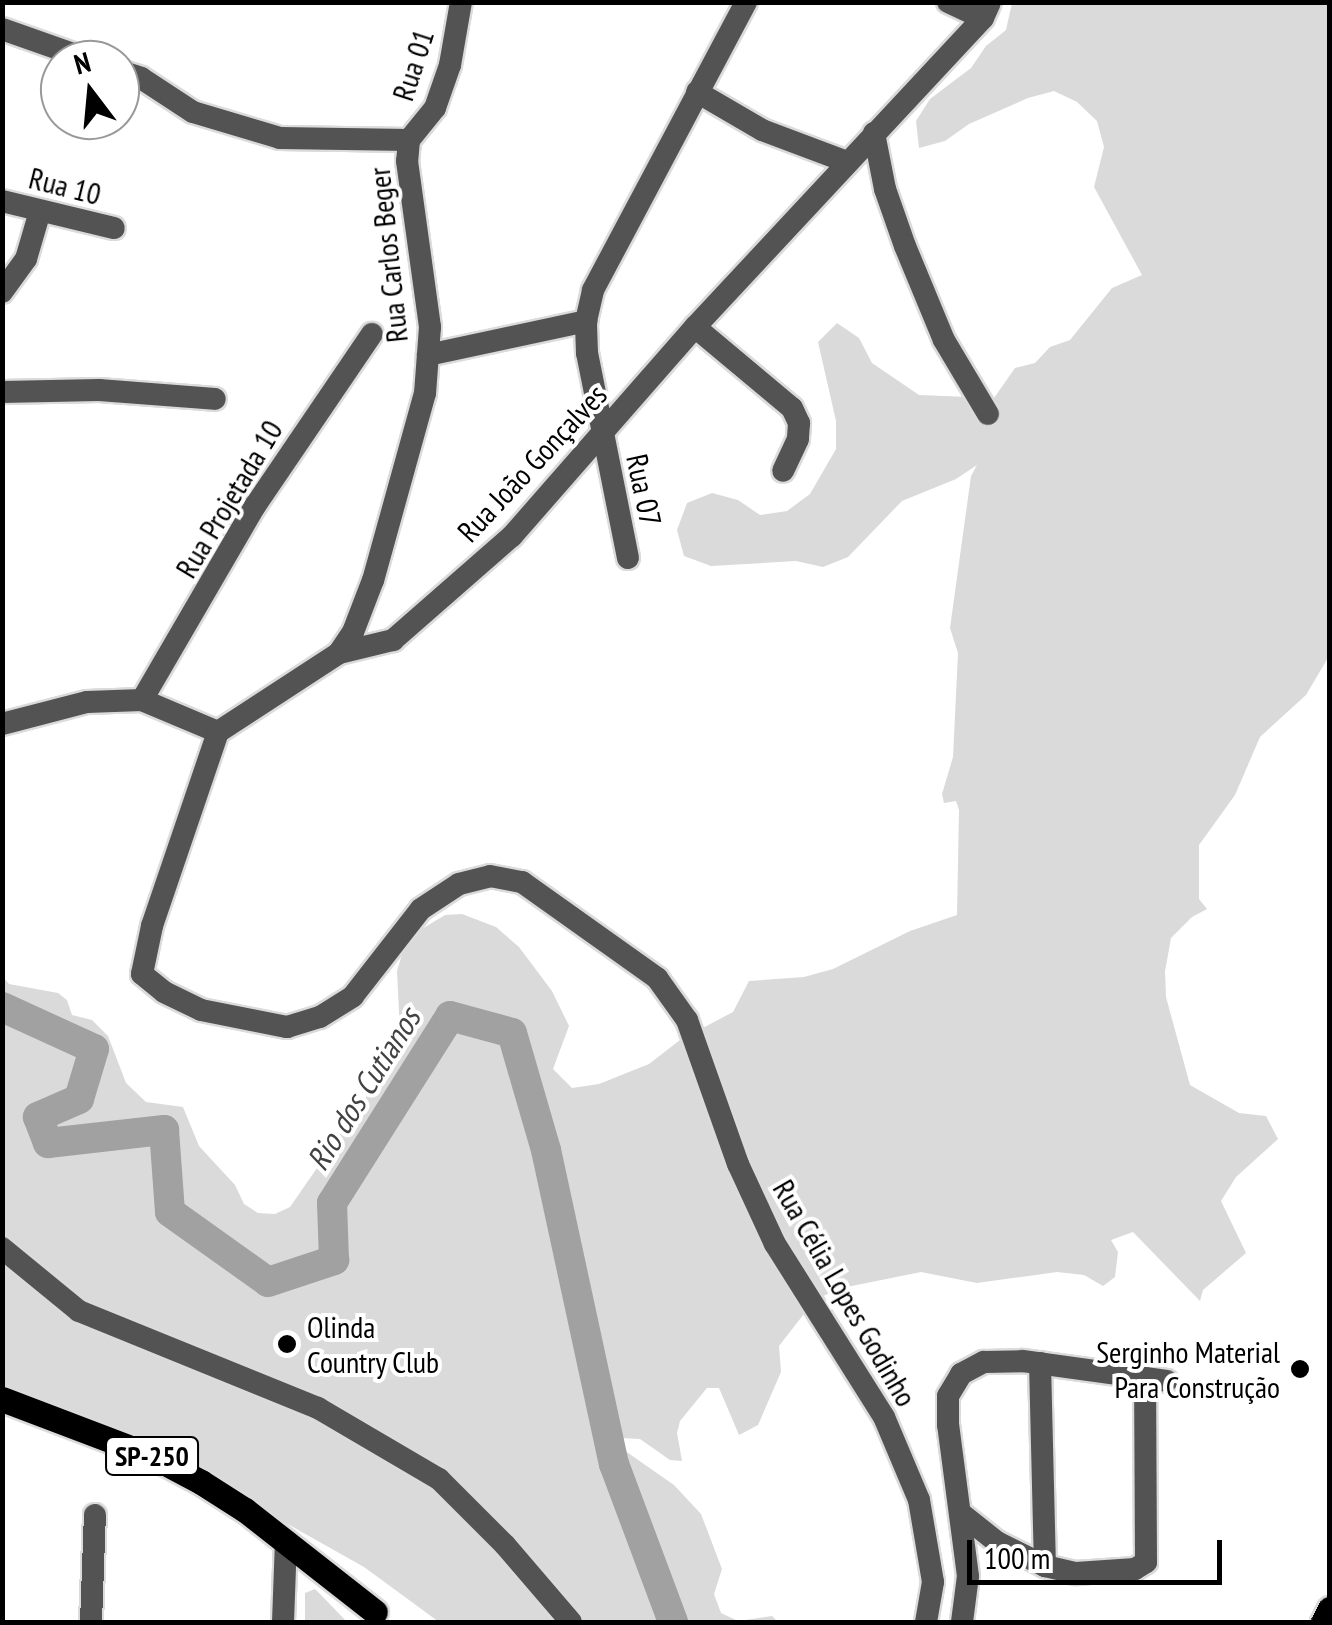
<!DOCTYPE html>
<html>
<head>
<meta charset="utf-8">
<style>
	body { margin:0 }
	#map { position:relative; width:1332px; height:1625px; overflow:hidden; background:#fff; font-family:"PT Sans Narrow",sans-serif }
	div>[style] { position:absolute }
	.green>* { inset:0; background:#dadada }
	.river>* { height:30px; margin:-15px; padding:0 15px; transform-origin:15px; border-radius:15px; background:#a1a1a1 }
	.roads { filter:drop-shadow(2px 0 #dbdbdb) drop-shadow(-2px 0 #dbdbdb) drop-shadow(0 2px #dbdbdb) drop-shadow(0 -2px #dbdbdb) }
	.minor>* { height:22px; margin:-11px; padding:0 11px; transform-origin:11px; border-radius:11px; background:#535353 }
	.major>* { height:25px; margin:-12.5px; padding:0 12.5px; transform-origin:12.5px; border-radius:12.5px; background:#000 }
	.dots>* { width:28px; height:28px; translate:-50% -50%; box-sizing:border-box; border:5px solid #fff; border-radius:50% }
	span { translate:-50% -50%; white-space:nowrap; text-align:center; line-height:1.15; -webkit-text-stroke:8px #fff; paint-order:stroke }
	.shield-label span { padding:2px 8px; background:#fff; border:2px solid; border-radius:8px; -webkit-text-stroke-width:0 }
	.shield-label { font-size:28px; color:#000; font-weight:700 }
	.street-label { font-size:30px; color:#000 }
	.poi-label { font-size:30px; color:#000 }
	.left { translate:0 -50%; text-align:left }
	.right { translate:-100% -50%; text-align:right }
	.water-label { font-size:32px; color:#424242; font-style:italic }
	.frame { position:absolute; inset:0; border:5px solid #000; pointer-events:none }
	.north { position:absolute; left:40px; top:40px; width:100px; height:100px; box-sizing:border-box; background:#fff; border:2px solid #999; border-radius:50%; rotate:344deg; font-size:28px; font-weight:700; line-height:40px; text-align:center; color:#000 }
	.north::after { content:''; display:block; margin:auto; width:35px; height:45px; background:#000; clip-path:polygon(50% 0,100% 100%,50% 72%,0 100%) }
	.scale { position:absolute; left:967px; top:1540px; width:255px; height:45px; box-sizing:border-box; border:5px solid #000; border-top:0; padding-left:12px; font-size:30px; line-height:35px; white-space:nowrap; color:#000; -webkit-text-stroke:8px #fff; paint-order:stroke }
</style>
</head>
<body>
<div id="map">
	<div class="green">
		<i style="clip-path:polygon(1012px 3px,1329px 3px,1329px 656px,1306px 695px,1260px 737px,1235px 795px,1199px 845px,1199px 899px,1207px 909px,1192px 917px,1171px 938px,1165px 971px,1166px 997px,1190px 1085px,1239px 1113px,1266px 1116px,1278px 1139px,1236px 1177px,1221px 1201px,1246px 1253px,1203px 1290px,1200px 1301px,1133px 1232px,1111px 1240px,1118px 1252px,1115px 1277px,1103px 1286px,1084px 1275px,1057px 1272px,977px 1283px,921px 1272px,837px 1289px,814px 1301px,779px 1346px,781px 1372px,758px 1425px,739px 1435px,719px 1388px,707px 1388px,680px 1421px,677px 1433px,682px 1461px,670px 1460px,640px 1439px,621px 1438px,621px 1448px,674px 1485px,701px 1514px,722px 1569px,714px 1594px,721px 1613px,738px 1621px,772px 1616px,778px 1622px,439px 1622px,364px 1567px,172px 1459px,3px 1392px,2px 976px,9px 984px,58px 993px,67px 1000px,72px 1015px,92px 1020px,108px 1036px,126px 1083px,146px 1102px,183px 1107px,199px 1146px,235px 1185px,244px 1204px,258px 1213px,275px 1214px,290px 1207px,371px 1090px,400px 1032px,397px 971px,402px 954px,420px 930px,445px 915px,462px 914px,496px 927px,519px 947px,552px 991px,569px 1026px,553px 1069px,572px 1088px,599px 1084px,649px 1064px,680px 1040px,733px 1012px,749px 981px,804px 977px,833px 969px,910px 931px,957px 915px,959px 810px,956px 801px,944px 803px,942px 794px,953px 757px,958px 653px,950px 628px,971px 476px,977px 465px,956px 479px,902px 501px,848px 557px,823px 567px,796px 561px,711px 566px,684px 556px,677px 530px,687px 503px,712px 493px,738px 500px,760px 515px,787px 511px,810px 494px,836px 449px,836px 421px,818px 342px,837px 323px,859px 338px,872px 363px,919px 395px,994px 398px,1015px 368px,1035px 363px,1050px 347px,1070px 340px,1112px 288px,1142px 275px,1094px 187px,1104px 147px,1097px 121px,1077px 102px,1054px 91px,1028px 98px,969px 124px,945px 141px,919px 148px,916px 121px,930px 99px,971px 68px,986px 46px,1006px 30px)"></i>
		<i style="clip-path:polygon(315px 1589px,321px 1595px,347px 1622px,305px 1622px,305px 1593px)"></i>
	</div>
	<div class="river">
		<i style="left:2px;top:1007px;width:101px;rotate:24.5deg"></i>
		<i style="left:94px;top:1049px;width:52px;rotate:106.7deg"></i>
		<i style="left:79px;top:1099px;width:45px;rotate:156.3deg"></i>
		<i style="left:38px;top:1117px;width:28px;rotate:69deg"></i>
		<i style="left:48px;top:1143px;width:117px;rotate:-6.4deg"></i>
		<i style="left:164px;top:1130px;width:82px;rotate:85.8deg"></i>
		<i style="left:170px;top:1212px;width:120px;rotate:35.5deg"></i>
		<i style="left:268px;top:1282px;width:70px;rotate:-18.4deg"></i>
		<i style="left:334px;top:1260px;width:57px;rotate:-92deg"></i>
		<i style="left:332px;top:1203px;width:221px;rotate:-57.7deg"></i>
		<i style="left:450px;top:1016px;width:64px;rotate:15.3deg"></i>
		<i style="left:512px;top:1033px;width:122px;rotate:73.8deg"></i>
		<i style="left:546px;top:1150px;width:321px;rotate:77.8deg"></i>
		<i style="left:614px;top:1464px;width:169px;rotate:69.5deg"></i>
	</div>
	<div class="roads">
		<div class="minor">
			<i style="left:948px;top:2px;width:38px;rotate:25deg"></i>
			<i style="left:2px;top:29px;width:93px;rotate:19.4deg"></i>
			<i style="left:120px;top:71px;width:22px;rotate:18deg"></i>
			<i style="left:141px;top:78px;width:62px;rotate:33.2deg"></i>
			<i style="left:193px;top:112px;width:91px;rotate:16.6deg"></i>
			<i style="left:280px;top:138px;width:129px;rotate:0.9deg"></i>
			<i style="left:409px;top:140px;width:21px;rotate:95deg"></i>
			<i style="left:407px;top:161px;width:168px;rotate:82.1deg"></i>
			<i style="left:430px;top:327px;width:66px;rotate:94.3deg"></i>
			<i style="left:425px;top:393px;width:194px;rotate:105.5deg"></i>
			<i style="left:373px;top:580px;width:56px;rotate:111deg"></i>
			<i style="left:353px;top:632px;width:25px;rotate:124deg"></i>
			<i style="left:697px;top:92px;width:75px;rotate:30.3deg"></i>
			<i style="left:762px;top:130px;width:91px;rotate:20.6deg"></i>
			<i style="left:874px;top:133px;width:57px;rotate:78.9deg"></i>
			<i style="left:885px;top:189px;width:60px;rotate:70.7deg"></i>
			<i style="left:905px;top:246px;width:102px;rotate:67.5deg"></i>
			<i style="left:944px;top:340px;width:86px;rotate:59.3deg"></i>
			<i style="left:409px;top:140px;width:41px;rotate:-50.9deg"></i>
			<i style="left:435px;top:108px;width:46px;rotate:-70.8deg"></i>
			<i style="left:450px;top:65px;width:64px;rotate:-80.1deg"></i>
			<i style="left:2px;top:201px;width:115px;rotate:13.6deg"></i>
			<i style="left:2px;top:292px;width:41px;rotate:-54deg"></i>
			<i style="left:26px;top:259px;width:50px;rotate:-73.7deg"></i>
			<i style="left:695px;top:327px;width:126px;rotate:39.9deg"></i>
			<i style="left:792px;top:408px;width:17px;rotate:65deg"></i>
			<i style="left:799px;top:423px;width:16px;rotate:94deg"></i>
			<i style="left:798px;top:439px;width:35px;rotate:115deg"></i>
			<i style="left:428px;top:355px;width:162px;rotate:-12.1deg"></i>
			<i style="left:2px;top:392px;width:97px;rotate:-1.2deg"></i>
			<i style="left:99px;top:390px;width:116px;rotate:4.4deg"></i>
			<i style="left:628px;top:558px;width:209px;rotate:-101.3deg"></i>
			<i style="left:587px;top:353px;width:32px;rotate:-92deg"></i>
			<i style="left:586px;top:321px;width:32px;rotate:-77deg"></i>
			<i style="left:593px;top:290px;width:326px;rotate:-62deg"></i>
			<i style="left:142px;top:700px;width:225px;rotate:-59.8deg"></i>
			<i style="left:255px;top:506px;width:208px;rotate:-55.8deg"></i>
			<i style="left:2px;top:724px;width:88px;rotate:-14.5deg"></i>
			<i style="left:87px;top:702px;width:55px;rotate:-2.1deg"></i>
			<i style="left:142px;top:700px;width:82px;rotate:22.8deg"></i>
			<i style="left:218px;top:732px;width:205px;rotate:108.8deg"></i>
			<i style="left:152px;top:926px;width:49px;rotate:101.8deg"></i>
			<i style="left:142px;top:974px;width:28px;rotate:39deg"></i>
			<i style="left:164px;top:992px;width:41px;rotate:25.9deg"></i>
			<i style="left:201px;top:1010px;width:88px;rotate:11.2deg"></i>
			<i style="left:287px;top:1027px;width:34px;rotate:-17deg"></i>
			<i style="left:320px;top:1017px;width:39px;rotate:-32deg"></i>
			<i style="left:353px;top:996px;width:110px;rotate:-52deg"></i>
			<i style="left:421px;top:909px;width:45px;rotate:-33.3deg"></i>
			<i style="left:459px;top:884px;width:32px;rotate:-14deg"></i>
			<i style="left:490px;top:876px;width:33px;rotate:11deg"></i>
			<i style="left:522px;top:882px;width:166px;rotate:35.4deg"></i>
			<i style="left:657px;top:978px;width:52px;rotate:54.5deg"></i>
			<i style="left:687px;top:1020px;width:153px;rotate:70.5deg"></i>
			<i style="left:738px;top:1164px;width:88px;rotate:65.2deg"></i>
			<i style="left:775px;top:1244px;width:204px;rotate:57.8deg"></i>
			<i style="left:884px;top:1417px;width:90px;rotate:67.1deg"></i>
			<i style="left:919px;top:1500px;width:83px;rotate:80.3deg"></i>
			<i style="left:933px;top:1582px;width:41px;rotate:99.9deg"></i>
			<i style="left:218px;top:732px;width:145px;rotate:-33.1deg"></i>
			<i style="left:339px;top:653px;width:56px;rotate:-13.5deg"></i>
			<i style="left:393px;top:640px;width:158px;rotate:-41.2deg"></i>
			<i style="left:512px;top:536px;width:278px;rotate:-48.8deg"></i>
			<i style="left:695px;top:327px;width:422px;rotate:-47deg"></i>
			<i style="left:983px;top:18px;width:17px;rotate:-66deg"></i>
			<i style="left:2px;top:1248px;width:99px;rotate:39.3deg"></i>
			<i style="left:79px;top:1311px;width:258px;rotate:22.1deg"></i>
			<i style="left:318px;top:1408px;width:140px;rotate:30.4deg"></i>
			<i style="left:439px;top:1479px;width:93px;rotate:45deg"></i>
			<i style="left:505px;top:1545px;width:101px;rotate:49.4deg"></i>
			<i style="left:1040px;top:1363px;width:203px;rotate:88.6deg"></i>
			<i style="left:963px;top:1515px;width:43px;rotate:38.5deg"></i>
			<i style="left:997px;top:1542px;width:54px;rotate:26.6deg"></i>
			<i style="left:1045px;top:1566px;width:32px;rotate:13deg"></i>
			<i style="left:1076px;top:1573px;width:59px;rotate:-3.9deg"></i>
			<i style="left:1135px;top:1569px;width:13px;rotate:-32deg"></i>
			<i style="left:1146px;top:1562px;width:184px;rotate:-90.3deg"></i>
			<i style="left:91px;top:1622px;width:107px;rotate:-87.9deg"></i>
			<i style="left:283px;top:1622px;width:81px;rotate:-87.9deg"></i>
			<i style="left:962px;top:1622px;width:46px;rotate:-82.6deg"></i>
			<i style="left:968px;top:1576px;width:152px;rotate:-97.5deg"></i>
			<i style="left:948px;top:1425px;width:29px;rotate:-90deg"></i>
			<i style="left:948px;top:1396px;width:26px;rotate:-59deg"></i>
			<i style="left:961px;top:1374px;width:26px;rotate:-28deg"></i>
			<i style="left:984px;top:1362px;width:39px;rotate:-1deg"></i>
			<i style="left:1023px;top:1361px;width:145px;rotate:7.9deg"></i>
		</div>
		<div class="major">
			<i style="left:2px;top:1399px;width:160px;rotate:20.8deg"></i>
			<i style="left:152px;top:1456px;width:55px;rotate:28deg"></i>
			<i style="left:201px;top:1482px;width:52px;rotate:32.5deg"></i>
			<i style="left:245px;top:1510px;width:165px;rotate:38.1deg"></i>
			<i style="left:1323px;top:1622px;width:15px;rotate:-62deg"></i>
		</div>
	</div>
	<div class="dots">
		<i style="left:287px;top:1344px;background:#000"></i>
		<i style="left:1300px;top:1369px;background:#000"></i>
	</div>
	<div class="shield-label">
		<span style="left:152px;top:1456px">SP-250</span>
	</div>
	<div class="street-label">
		<span style="left:413px;top:65px;rotate:-72deg">Rua 01</span>
		<span style="left:65px;top:186px;rotate:14deg">Rua 10</span>
		<span style="left:388px;top:255px;rotate:-96deg">Rua Carlos Beger</span>
		<span style="left:532px;top:463px;rotate:-47deg">Rua João Gonçalves</span>
		<span style="left:644px;top:490px;rotate:78deg">Rua 07</span>
		<span style="left:229px;top:499px;rotate:-59deg">Rua Projetada 10</span>
		<span style="left:845px;top:1293px;rotate:60deg">Rua Célia Lopes Godinho</span>
	</div>
	<div class="poi-label">
		<span class="left" style="left:307px;top:1344px">Olinda<br>Country Club</span>
		<span class="right" style="left:1280px;top:1369px">Serginho Material<br>Para Construção</span>
	</div>
	<div class="water-label">
		<span style="left:363px;top:1089px;rotate:-58deg">Rio dos Cutianos</span>
	</div>
	<div class="frame"></div>
	<div class="north">N</div>
	<div class="scale">100 m</div>
</div>
</body>
</html>
